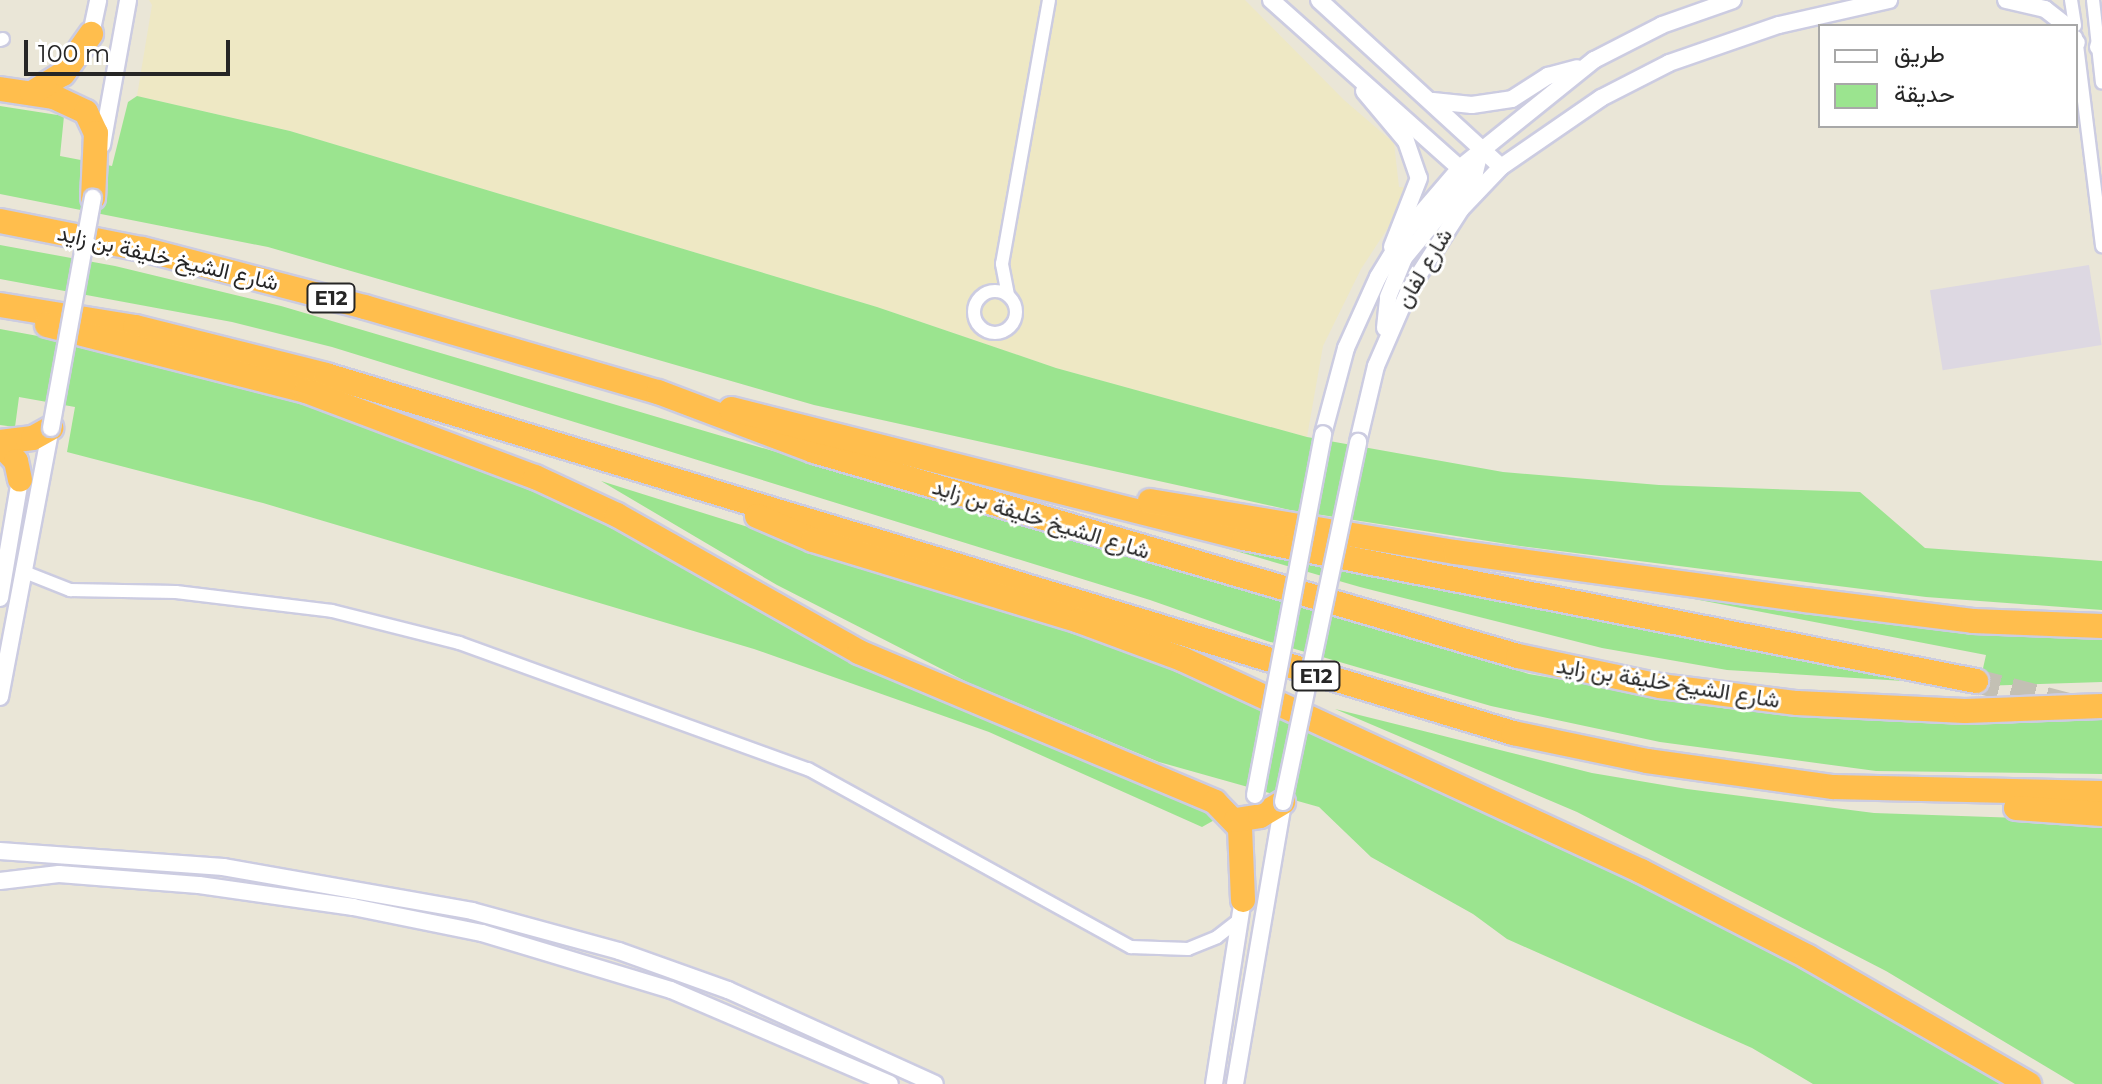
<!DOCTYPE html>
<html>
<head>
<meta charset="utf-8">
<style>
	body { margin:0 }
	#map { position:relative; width:2102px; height:1084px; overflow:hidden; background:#eae6d7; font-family:Montserrat,Vazirmatn,sans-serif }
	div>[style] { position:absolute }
	.industrial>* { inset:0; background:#ddd8e2; transform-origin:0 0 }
	.education>* { inset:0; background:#eee8c4 }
	.green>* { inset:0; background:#9be48f }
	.motorway-tunnel>* { height:24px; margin-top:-12px; transform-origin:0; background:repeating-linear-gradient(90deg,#c3c0b4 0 24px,transparent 0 36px) }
	.roads { filter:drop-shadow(2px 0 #cccce1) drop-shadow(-2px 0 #cccce1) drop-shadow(0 2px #cccce1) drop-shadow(0 -2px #cccce1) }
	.minor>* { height:12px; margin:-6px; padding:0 6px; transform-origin:6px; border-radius:6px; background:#fff }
	.minor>.ring { margin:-6px; padding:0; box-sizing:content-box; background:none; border:12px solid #fff; border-radius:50% }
	.tertiary>* { height:16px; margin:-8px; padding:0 8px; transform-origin:8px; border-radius:8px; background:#fff }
	.motorway>* { height:24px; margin:-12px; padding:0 12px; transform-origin:12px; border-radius:12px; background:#ffbe4d }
	.bridges { filter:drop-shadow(2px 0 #cccce1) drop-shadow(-2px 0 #cccce1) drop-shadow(0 2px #cccce1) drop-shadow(0 -2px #cccce1) }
	.tertiary-bridge>* { height:16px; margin:-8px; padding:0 8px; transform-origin:8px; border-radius:8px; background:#fff }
	span { translate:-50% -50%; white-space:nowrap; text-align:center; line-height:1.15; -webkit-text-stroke:6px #fff; paint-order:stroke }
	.shield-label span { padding:2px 6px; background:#fff; border:2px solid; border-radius:6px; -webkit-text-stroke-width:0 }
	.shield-label { font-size:20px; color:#262626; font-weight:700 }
	.street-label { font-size:22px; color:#262626 }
	.legend { position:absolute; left:1818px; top:24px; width:260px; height:104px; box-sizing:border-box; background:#fff; border:2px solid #a8a8a8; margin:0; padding:10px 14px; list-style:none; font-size:24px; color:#262626 }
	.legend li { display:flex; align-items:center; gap:16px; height:40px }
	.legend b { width:40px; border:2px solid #a8a8a8 }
	.scale { position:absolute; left:24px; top:40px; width:206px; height:36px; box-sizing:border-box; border:4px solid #262626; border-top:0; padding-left:10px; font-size:24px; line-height:28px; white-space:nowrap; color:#262626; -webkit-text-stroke:6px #fff; paint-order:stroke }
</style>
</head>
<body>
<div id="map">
	<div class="industrial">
		<i style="left:2089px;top:265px;width:81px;height:161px;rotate:81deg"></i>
	</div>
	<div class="education">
		<i style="clip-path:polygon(149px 0,1245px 0,1344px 100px,1394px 143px,1399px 187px,1414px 188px,1361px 269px,1323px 346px,1307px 437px,1056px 368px,877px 307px,290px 131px,137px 96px,152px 5px)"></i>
	</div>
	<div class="green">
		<i style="clip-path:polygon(137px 96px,290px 131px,877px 307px,1056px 368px,1307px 437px,1503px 472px,1659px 485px,1860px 492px,1925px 548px,2102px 561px,2102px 610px,1926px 597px,1520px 546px,1290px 510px,814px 405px,268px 247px,0 194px,0 106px,64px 116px,60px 156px,112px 166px,128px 102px)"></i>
		<i style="clip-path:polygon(0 245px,115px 266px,281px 306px,1529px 674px,1728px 709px,1819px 717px,1970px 723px,2102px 719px,2102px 774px,1876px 771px,1660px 742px,1491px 706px,1267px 641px,1150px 600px,332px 347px,232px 322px,0 279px)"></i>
		<i style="clip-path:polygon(0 329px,211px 368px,557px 494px,963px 707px,1218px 818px,1202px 827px,989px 732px,754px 649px,263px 503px,67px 452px,75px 407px,19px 397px,15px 427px,0 425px)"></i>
		<i style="clip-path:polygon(601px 481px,1124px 645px,1688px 904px,2014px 1084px,1813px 1084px,1752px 1048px,1507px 939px,1473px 914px,1371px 857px,1319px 807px,1159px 762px,969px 683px,777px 585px)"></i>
		<i style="clip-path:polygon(1153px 527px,1969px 685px,1727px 670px,1602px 648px,1360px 587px)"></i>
		<i style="clip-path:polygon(1595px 580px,2102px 635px,2102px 682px,1979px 686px,1986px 655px)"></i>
		<i style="clip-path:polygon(1335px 709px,1592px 773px,1687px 789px,1874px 813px,2102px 821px,2102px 1084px,2075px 1084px,1886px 971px,1577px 812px)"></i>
	</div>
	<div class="motorway-tunnel">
		<i style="left:1976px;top:681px;width:96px;rotate:14.5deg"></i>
	</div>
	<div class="roads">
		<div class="minor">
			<i style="left:2071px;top:0;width:26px;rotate:81deg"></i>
			<i style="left:2093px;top:0;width:83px;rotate:83.8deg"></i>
			<i style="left:2076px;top:37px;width:211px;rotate:82.9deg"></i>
			<i style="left:0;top:40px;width:3px;rotate:-18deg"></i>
			<i class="ring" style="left:974px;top:291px;width:30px;height:30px"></i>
			<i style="left:1008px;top:295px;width:32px;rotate:-101deg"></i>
			<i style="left:1002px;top:264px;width:268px;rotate:-79.9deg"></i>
			<i style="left:22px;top:571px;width:52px;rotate:21.6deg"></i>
			<i style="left:70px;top:590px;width:106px;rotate:1.1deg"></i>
			<i style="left:176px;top:592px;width:157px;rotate:6.9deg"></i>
			<i style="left:332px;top:611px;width:131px;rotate:14.1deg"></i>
			<i style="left:459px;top:643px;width:371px;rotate:19.9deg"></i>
			<i style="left:808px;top:769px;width:369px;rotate:28.9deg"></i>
			<i style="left:1131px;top:947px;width:57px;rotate:2deg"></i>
			<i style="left:1188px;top:949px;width:31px;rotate:-22deg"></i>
			<i style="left:1217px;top:937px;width:31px;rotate:-38deg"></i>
		</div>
		<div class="tertiary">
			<i style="left:1271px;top:0;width:281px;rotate:41.7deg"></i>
			<i style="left:1319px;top:0;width:247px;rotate:42.5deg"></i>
			<i style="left:2006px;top:0;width:40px;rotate:13deg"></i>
			<i style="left:2045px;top:9px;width:28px;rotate:38deg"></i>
			<i style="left:91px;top:34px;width:35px;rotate:-78deg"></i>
			<i style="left:2076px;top:42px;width:1px;rotate:45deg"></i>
			<i style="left:2098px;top:47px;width:10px;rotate:-66deg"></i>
			<i style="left:1364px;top:91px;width:65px;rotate:50deg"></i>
			<i style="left:1406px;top:141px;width:39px;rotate:71deg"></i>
			<i style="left:1419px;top:178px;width:74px;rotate:111.4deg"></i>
			<i style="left:1433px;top:101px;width:39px;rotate:6deg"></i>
			<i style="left:1472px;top:105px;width:40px;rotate:-8.5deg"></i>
			<i style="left:1512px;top:99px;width:43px;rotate:-32.6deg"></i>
			<i style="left:1548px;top:76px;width:30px;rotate:-15deg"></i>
			<i style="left:102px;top:145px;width:147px;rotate:-79.8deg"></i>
			<i style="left:1385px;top:328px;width:31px;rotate:-84deg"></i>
			<i style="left:1388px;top:297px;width:42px;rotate:-67.7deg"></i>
			<i style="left:1404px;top:258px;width:112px;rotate:-50.5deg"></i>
			<i style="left:1475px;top:172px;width:25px;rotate:-76deg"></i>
			<i style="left:1323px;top:434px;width:89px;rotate:-75deg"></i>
			<i style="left:1346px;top:348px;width:78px;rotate:-65.7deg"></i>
			<i style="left:1378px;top:277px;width:54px;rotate:-58.7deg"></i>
			<i style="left:1406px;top:231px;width:84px;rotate:-49.3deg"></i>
			<i style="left:1461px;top:167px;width:171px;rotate:-38.8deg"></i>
			<i style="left:1594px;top:60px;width:76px;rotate:-27.2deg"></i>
			<i style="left:1662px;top:25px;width:75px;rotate:-19.4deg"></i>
			<i style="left:1358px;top:442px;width:78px;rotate:-76.7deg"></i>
			<i style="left:1376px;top:366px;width:83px;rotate:-66.5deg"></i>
			<i style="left:1409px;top:290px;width:96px;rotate:-57.3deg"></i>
			<i style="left:1461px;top:209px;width:58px;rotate:-46.4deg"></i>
			<i style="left:1501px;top:167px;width:121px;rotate:-34.6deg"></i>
			<i style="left:1601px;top:98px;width:76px;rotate:-27.2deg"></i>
			<i style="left:1669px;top:63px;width:116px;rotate:-19.1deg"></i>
			<i style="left:1779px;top:25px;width:113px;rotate:-12.8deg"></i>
			<i style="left:0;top:598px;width:120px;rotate:-80.4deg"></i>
			<i style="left:0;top:697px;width:274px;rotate:-79.3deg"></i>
			<i style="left:0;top:851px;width:224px;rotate:4.1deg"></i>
			<i style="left:223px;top:867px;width:253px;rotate:10deg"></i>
			<i style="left:472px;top:911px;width:152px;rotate:15.2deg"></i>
			<i style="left:619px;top:951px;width:116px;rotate:19.7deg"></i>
			<i style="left:728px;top:990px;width:227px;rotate:24.4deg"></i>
			<i style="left:0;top:881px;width:59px;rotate:-6.8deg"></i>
			<i style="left:59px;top:874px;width:140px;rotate:4.5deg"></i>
			<i style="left:199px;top:885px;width:156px;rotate:8.1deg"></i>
			<i style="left:353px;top:907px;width:132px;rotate:11.4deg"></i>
			<i style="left:482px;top:933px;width:197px;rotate:16.8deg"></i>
			<i style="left:671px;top:990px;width:238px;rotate:23.2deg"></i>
			<i style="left:1214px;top:1084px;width:194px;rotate:-81.1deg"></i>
			<i style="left:1235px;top:1084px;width:286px;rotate:-80.3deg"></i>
		</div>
		<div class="motorway">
			<i style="left:0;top:89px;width:55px;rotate:8.4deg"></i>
			<i style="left:54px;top:97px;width:35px;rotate:25deg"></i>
			<i style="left:86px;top:112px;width:23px;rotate:65deg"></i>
			<i style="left:96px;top:133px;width:65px;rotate:92.6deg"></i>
			<i style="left:32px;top:93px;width:36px;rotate:-32deg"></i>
			<i style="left:63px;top:74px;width:49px;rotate:-55deg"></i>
			<i style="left:0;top:221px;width:145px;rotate:11.2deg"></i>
			<i style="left:142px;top:249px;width:230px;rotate:14.6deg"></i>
			<i style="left:365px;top:307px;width:305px;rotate:16.2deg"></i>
			<i style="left:658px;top:392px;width:167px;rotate:20.7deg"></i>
			<i style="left:814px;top:451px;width:733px;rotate:16.24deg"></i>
			<i style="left:1518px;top:656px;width:145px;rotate:11.9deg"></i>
			<i style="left:1660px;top:686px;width:138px;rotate:7.1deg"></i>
			<i style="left:1797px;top:703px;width:168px;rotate:2.7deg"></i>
			<i style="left:1965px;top:711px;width:137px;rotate:-2.1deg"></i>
			<i style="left:0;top:305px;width:137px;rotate:9.3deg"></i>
			<i style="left:135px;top:327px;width:197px;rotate:14.1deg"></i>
			<i style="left:326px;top:375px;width:1240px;rotate:16.78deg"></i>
			<i style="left:1513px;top:733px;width:137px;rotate:11.8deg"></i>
			<i style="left:1647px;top:761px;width:188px;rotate:8deg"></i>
			<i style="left:1833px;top:787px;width:269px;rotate:1.3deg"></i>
			<i style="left:47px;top:325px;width:267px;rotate:14.3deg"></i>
			<i style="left:306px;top:391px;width:245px;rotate:20.6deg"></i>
			<i style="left:535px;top:477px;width:90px;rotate:24.9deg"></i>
			<i style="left:617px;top:515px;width:278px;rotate:29.5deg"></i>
			<i style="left:859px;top:652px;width:386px;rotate:22.8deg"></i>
			<i style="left:1215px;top:802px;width:36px;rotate:46deg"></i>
			<i style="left:1240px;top:828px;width:72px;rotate:87.6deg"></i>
			<i style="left:731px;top:409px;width:529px;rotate:14.12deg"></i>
			<i style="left:1244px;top:538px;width:746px;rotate:11.05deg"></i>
			<i style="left:0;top:442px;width:33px;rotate:-7deg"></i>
			<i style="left:33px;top:438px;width:21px;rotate:-29deg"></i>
			<i style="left:0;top:444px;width:23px;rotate:47deg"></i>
			<i style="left:16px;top:461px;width:19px;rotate:78deg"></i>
			<i style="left:1150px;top:501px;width:309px;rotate:9.5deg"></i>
			<i style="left:1455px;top:552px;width:353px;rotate:7.8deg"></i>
			<i style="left:1805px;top:600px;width:169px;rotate:7.1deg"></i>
			<i style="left:1973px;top:621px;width:129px;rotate:2.2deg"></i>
			<i style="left:757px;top:516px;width:61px;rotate:23.2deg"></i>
			<i style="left:813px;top:540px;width:278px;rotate:16.9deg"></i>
			<i style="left:1079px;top:621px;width:110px;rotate:20.3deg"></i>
			<i style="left:1182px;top:659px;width:506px;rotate:24.79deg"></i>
			<i style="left:1641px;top:871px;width:188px;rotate:27.2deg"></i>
			<i style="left:1808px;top:957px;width:255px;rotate:29.9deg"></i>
			<i style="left:2016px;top:808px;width:86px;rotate:4deg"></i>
			<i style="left:1236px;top:820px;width:24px;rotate:-9deg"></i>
			<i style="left:1260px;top:816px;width:27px;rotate:-31deg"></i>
		</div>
	</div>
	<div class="bridges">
		<div class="tertiary-bridge">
			<i style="left:51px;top:428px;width:234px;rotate:-79.7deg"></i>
			<i style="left:1255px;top:795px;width:367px;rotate:-79.3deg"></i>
			<i style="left:1283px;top:802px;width:368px;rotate:-78.2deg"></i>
		</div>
	</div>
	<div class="shield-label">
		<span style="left:331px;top:298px">E12</span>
		<span style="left:1316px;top:676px">E12</span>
	</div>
	<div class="street-label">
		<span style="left:168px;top:258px;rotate:13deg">شارع الشيخ خليفة بن زايد</span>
		<span style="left:1424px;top:268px;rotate:-59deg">شارع لفان</span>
		<span style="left:1041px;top:519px;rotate:17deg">شارع الشيخ خليفة بن زايد</span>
		<span style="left:1668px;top:683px;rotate:9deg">شارع الشيخ خليفة بن زايد</span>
	</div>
	<ul class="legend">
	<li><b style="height:10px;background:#fff"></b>طريق</li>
	<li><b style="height:22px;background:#9be48f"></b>حديقة</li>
	</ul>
	<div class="scale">100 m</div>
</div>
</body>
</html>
